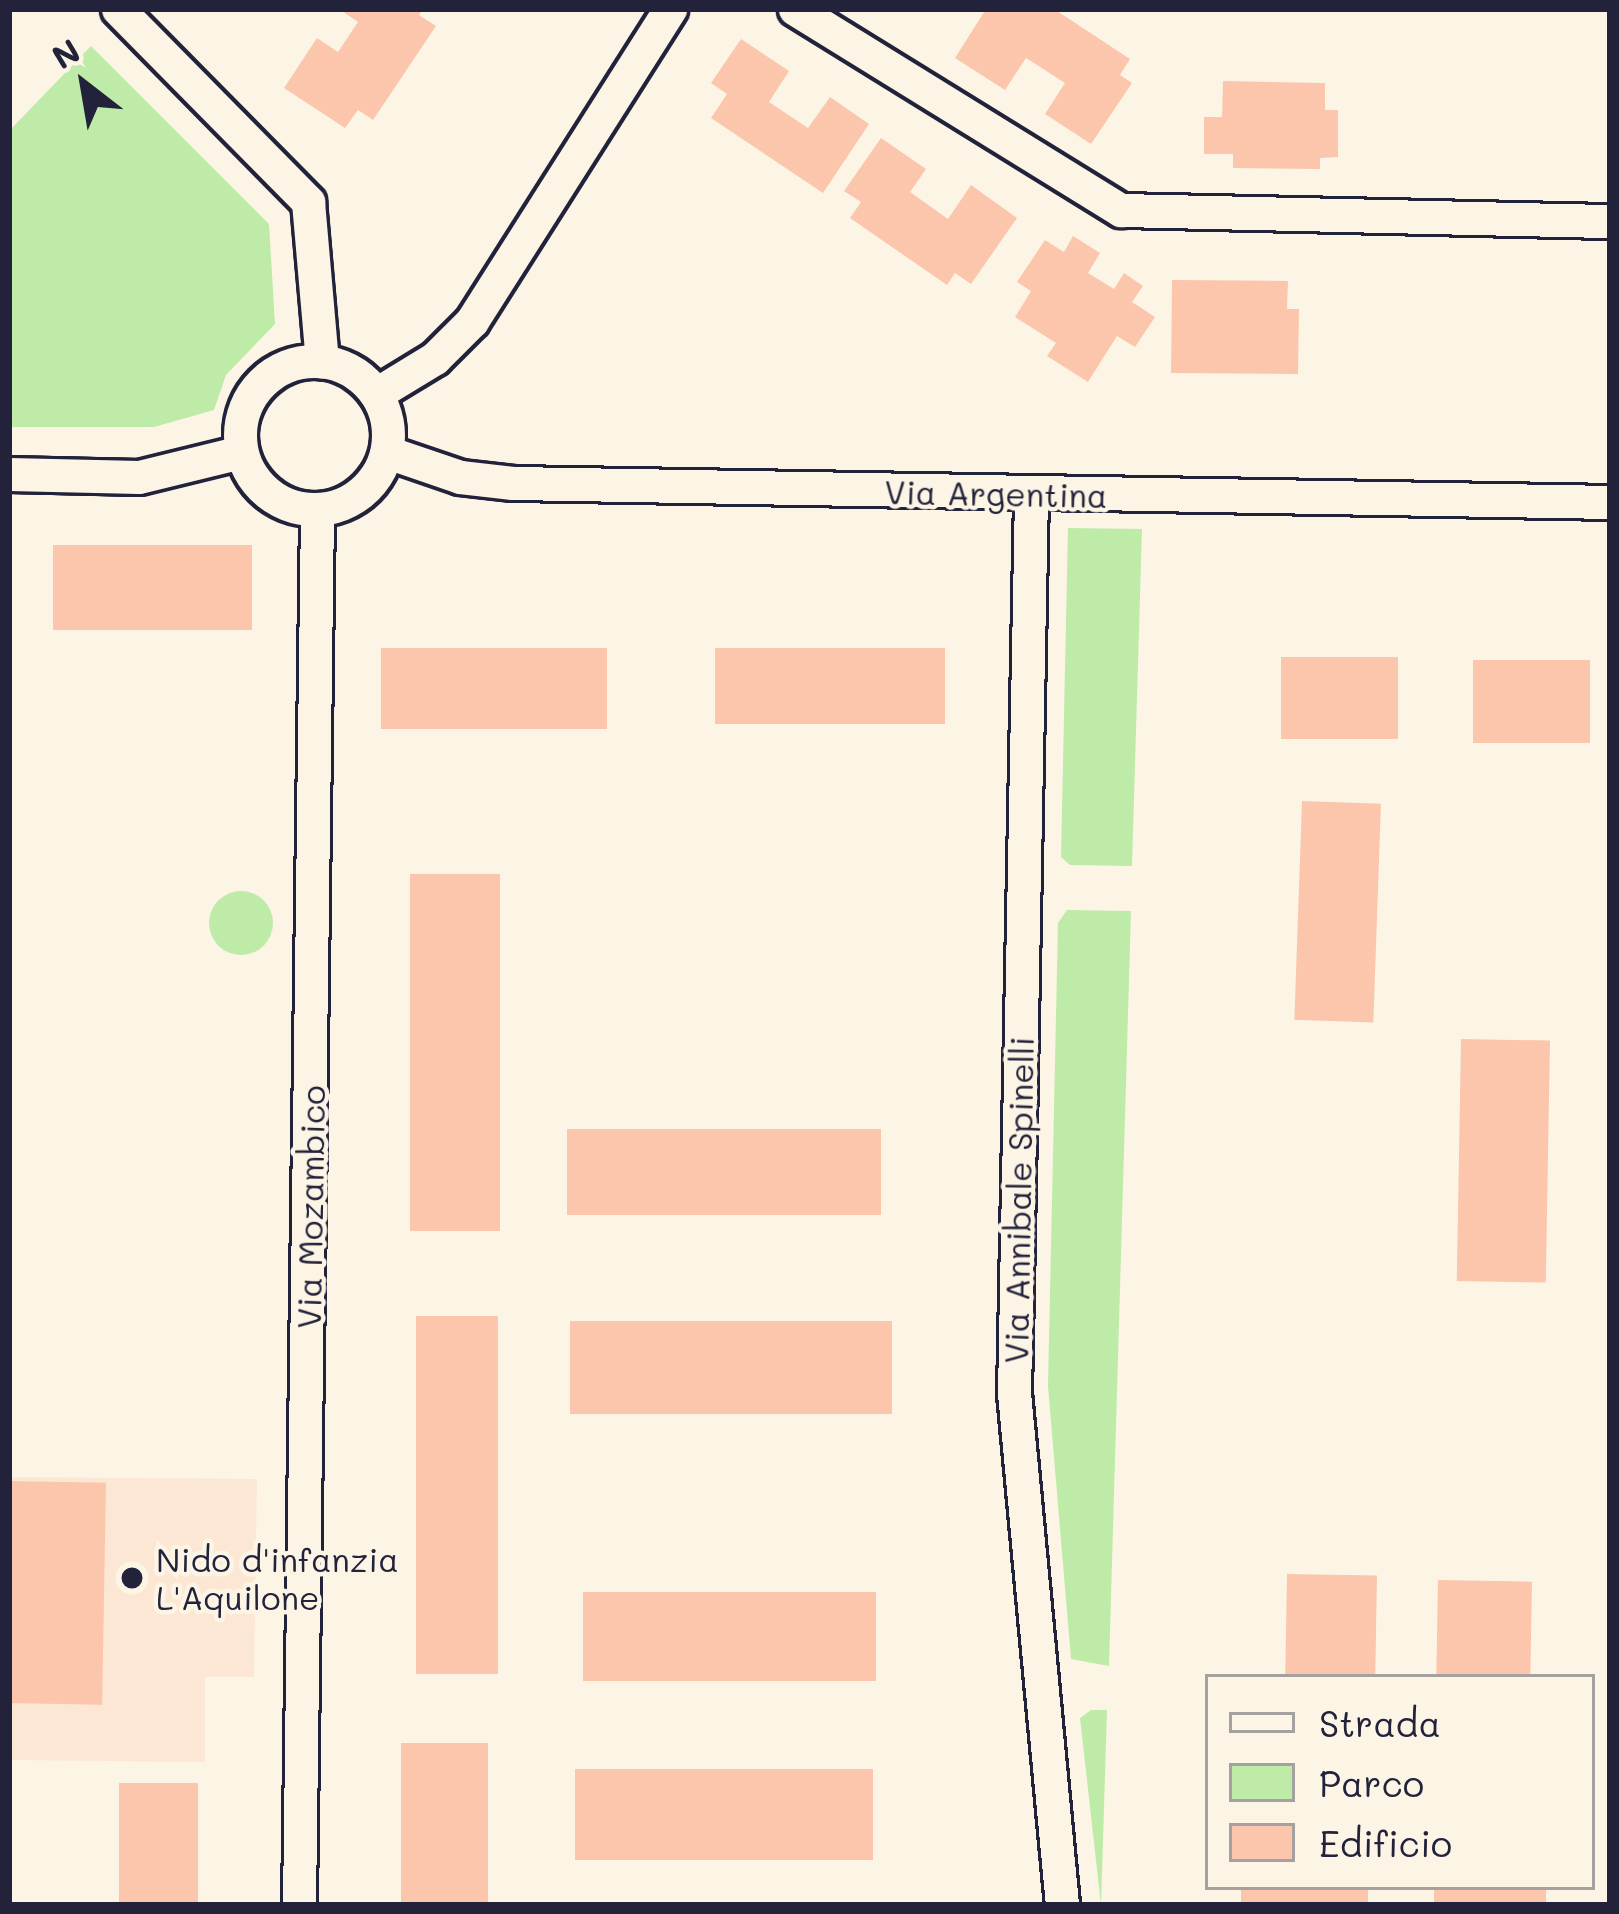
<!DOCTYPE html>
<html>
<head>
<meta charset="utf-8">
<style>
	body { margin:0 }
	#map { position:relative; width:1619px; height:1914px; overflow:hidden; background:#fcf5e5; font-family:Mali,sans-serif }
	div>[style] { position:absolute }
	.built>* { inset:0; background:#fce7d4 }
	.green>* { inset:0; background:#bfeba8 }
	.round { border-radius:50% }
	.building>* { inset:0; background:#fbc6ac; transform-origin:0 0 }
	.roads { filter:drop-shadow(3px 0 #22223b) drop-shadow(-3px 0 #22223b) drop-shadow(0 3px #22223b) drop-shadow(0 -3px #22223b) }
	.minor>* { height:33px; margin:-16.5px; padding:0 16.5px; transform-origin:16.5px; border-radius:16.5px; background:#fcf5e5 }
	.minor>.ring { margin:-16.5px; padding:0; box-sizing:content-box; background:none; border:33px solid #fcf5e5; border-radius:50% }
	.dots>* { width:33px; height:33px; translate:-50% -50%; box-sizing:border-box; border:6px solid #fcf5e5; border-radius:50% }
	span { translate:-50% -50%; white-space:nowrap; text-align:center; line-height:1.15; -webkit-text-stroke:9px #fcf5e5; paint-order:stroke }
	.street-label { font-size:33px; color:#22223b }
	.poi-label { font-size:33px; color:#22223b }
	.left { translate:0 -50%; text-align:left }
	.frame { position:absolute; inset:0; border:12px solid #22223b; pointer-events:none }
	.legend { position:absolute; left:1205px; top:1674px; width:390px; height:216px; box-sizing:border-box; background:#fcf5e5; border:3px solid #a5a1a1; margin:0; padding:15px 21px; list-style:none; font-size:36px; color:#22223b }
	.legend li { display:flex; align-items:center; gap:24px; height:60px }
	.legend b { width:60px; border:3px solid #a5a1a1 }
	.north { position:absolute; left:24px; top:24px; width:120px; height:120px; -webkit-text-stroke:9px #fcf5e5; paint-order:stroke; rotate:329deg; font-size:33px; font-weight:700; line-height:48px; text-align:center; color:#22223b }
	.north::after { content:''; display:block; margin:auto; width:42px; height:54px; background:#22223b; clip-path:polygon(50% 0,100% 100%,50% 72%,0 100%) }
</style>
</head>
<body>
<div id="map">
	<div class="built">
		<i style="clip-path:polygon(9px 1477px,257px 1479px,254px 1677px,205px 1677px,205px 1762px,9px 1760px)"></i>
	</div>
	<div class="green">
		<i style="clip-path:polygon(91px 46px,269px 224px,275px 324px,226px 375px,214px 410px,154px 427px,9px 427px,9px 131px)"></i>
		<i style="clip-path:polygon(1068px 528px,1142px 529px,1132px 866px,1070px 865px,1061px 857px)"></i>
		<i class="round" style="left:209px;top:891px;width:64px;height:64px"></i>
		<i style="clip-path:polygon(1067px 910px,1131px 911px,1109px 1666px,1071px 1659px,1048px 1386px,1058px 923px)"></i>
		<i style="clip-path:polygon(1091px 1710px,1107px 1710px,1101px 1905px,1080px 1718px)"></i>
	</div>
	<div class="building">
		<i style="clip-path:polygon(339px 9px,423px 9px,419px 15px,436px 26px,373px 120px,358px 110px,345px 128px,284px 88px,317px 38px,338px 52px,358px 22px)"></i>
		<i style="clip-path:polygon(986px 9px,1054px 9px,1130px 59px,1120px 75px,1132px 83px,1091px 144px,1045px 114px,1065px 83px,1026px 58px,1005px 90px,955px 58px)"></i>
		<i style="clip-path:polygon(741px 39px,789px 71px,769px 102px,808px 128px,830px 97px,869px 124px,823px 193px,711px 118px,727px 94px,711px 83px)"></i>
		<i style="clip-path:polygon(1223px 81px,1325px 83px,1325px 110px,1338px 110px,1338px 157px,1320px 158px,1320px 169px,1233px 168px,1233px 154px,1204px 154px,1204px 117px,1222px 117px)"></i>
		<i style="clip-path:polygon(881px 138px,926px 169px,910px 192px,948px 219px,971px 185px,1017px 218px,971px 284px,955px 273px,947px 285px,850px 218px,861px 202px,844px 191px)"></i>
		<i style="clip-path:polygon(1073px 236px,1100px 253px,1088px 273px,1114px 289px,1124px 273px,1143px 286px,1132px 302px,1155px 317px,1135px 347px,1117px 336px,1088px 382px,1047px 356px,1056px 343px,1015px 317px,1031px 291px,1017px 282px,1045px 240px,1064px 252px)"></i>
		<i style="clip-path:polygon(1172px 280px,1288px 281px,1287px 309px,1299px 309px,1298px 374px,1171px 373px)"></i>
		<i style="left:53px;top:545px;width:199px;height:85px"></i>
		<i style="left:381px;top:648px;width:226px;height:81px"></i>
		<i style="left:715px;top:648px;width:230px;height:76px"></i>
		<i style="left:1281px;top:657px;width:117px;height:82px"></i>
		<i style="left:1473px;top:660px;width:117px;height:83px"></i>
		<i style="left:1302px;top:801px;width:79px;height:219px;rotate:2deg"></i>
		<i style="left:410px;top:874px;width:90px;height:357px"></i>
		<i style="left:1461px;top:1039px;width:89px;height:242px;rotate:1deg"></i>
		<i style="left:567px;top:1129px;width:314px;height:86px"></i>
		<i style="left:416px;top:1316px;width:82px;height:358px"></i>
		<i style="left:570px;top:1321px;width:322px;height:93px"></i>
		<i style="left:9px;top:1481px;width:97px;height:222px;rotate:1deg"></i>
		<i style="left:1287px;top:1574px;width:90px;height:103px;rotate:1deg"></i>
		<i style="left:1438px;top:1580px;width:94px;height:97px;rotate:1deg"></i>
		<i style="left:583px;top:1592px;width:293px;height:89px"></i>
		<i style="left:401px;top:1743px;width:87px;height:162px"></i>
		<i style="left:575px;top:1769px;width:298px;height:91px"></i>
		<i style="left:119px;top:1783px;width:79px;height:122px"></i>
		<i style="left:1241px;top:1887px;width:127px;height:18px"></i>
		<i style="left:1434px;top:1887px;width:112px;height:18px"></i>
	</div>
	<div class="roads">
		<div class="minor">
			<i style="left:118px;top:9px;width:271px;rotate:45.4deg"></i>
			<i style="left:308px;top:202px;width:160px;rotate:85deg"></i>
			<i style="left:795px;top:9px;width:383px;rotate:31.7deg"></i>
			<i style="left:1121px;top:210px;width:489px;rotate:1.3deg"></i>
			<i class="ring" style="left:240px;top:361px;width:115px;height:115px"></i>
			<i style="left:376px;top:394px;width:69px;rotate:-31.4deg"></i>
			<i style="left:435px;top:358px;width:52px;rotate:-45deg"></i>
			<i style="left:472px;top:321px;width:370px;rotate:-57.6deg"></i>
			<i style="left:387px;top:452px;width:77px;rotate:18.9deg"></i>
			<i style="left:460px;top:477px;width:53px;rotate:6.5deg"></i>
			<i style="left:513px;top:483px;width:1097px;rotate:0.99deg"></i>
			<i style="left:9px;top:474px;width:130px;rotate:1.3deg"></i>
			<i style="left:139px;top:477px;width:105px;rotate:-13.8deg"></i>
			<i style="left:1031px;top:494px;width:899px;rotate:91.08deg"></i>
			<i style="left:1014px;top:1393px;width:514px;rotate:84.64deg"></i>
			<i style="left:299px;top:1905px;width:1396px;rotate:-89.26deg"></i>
		</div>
	</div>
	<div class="dots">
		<i style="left:132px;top:1578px;background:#22223b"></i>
	</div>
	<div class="street-label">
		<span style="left:996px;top:493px;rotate:1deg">Via Argentina</span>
		<span style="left:1018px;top:1200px;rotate:-89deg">Via Annibale Spinelli</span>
		<span style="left:310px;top:1207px;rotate:-89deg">Via Mozambico</span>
	</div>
	<div class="poi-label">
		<span class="left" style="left:156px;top:1578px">Nido d'infanzia<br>L'Aquilone</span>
	</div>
	<div class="frame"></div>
	<ul class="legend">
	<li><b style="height:15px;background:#fcf5e5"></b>Strada</li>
	<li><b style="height:33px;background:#bfeba8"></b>Parco</li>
	<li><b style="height:33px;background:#fbc6ac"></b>Edificio</li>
	</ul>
	<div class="north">N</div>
</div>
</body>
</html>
